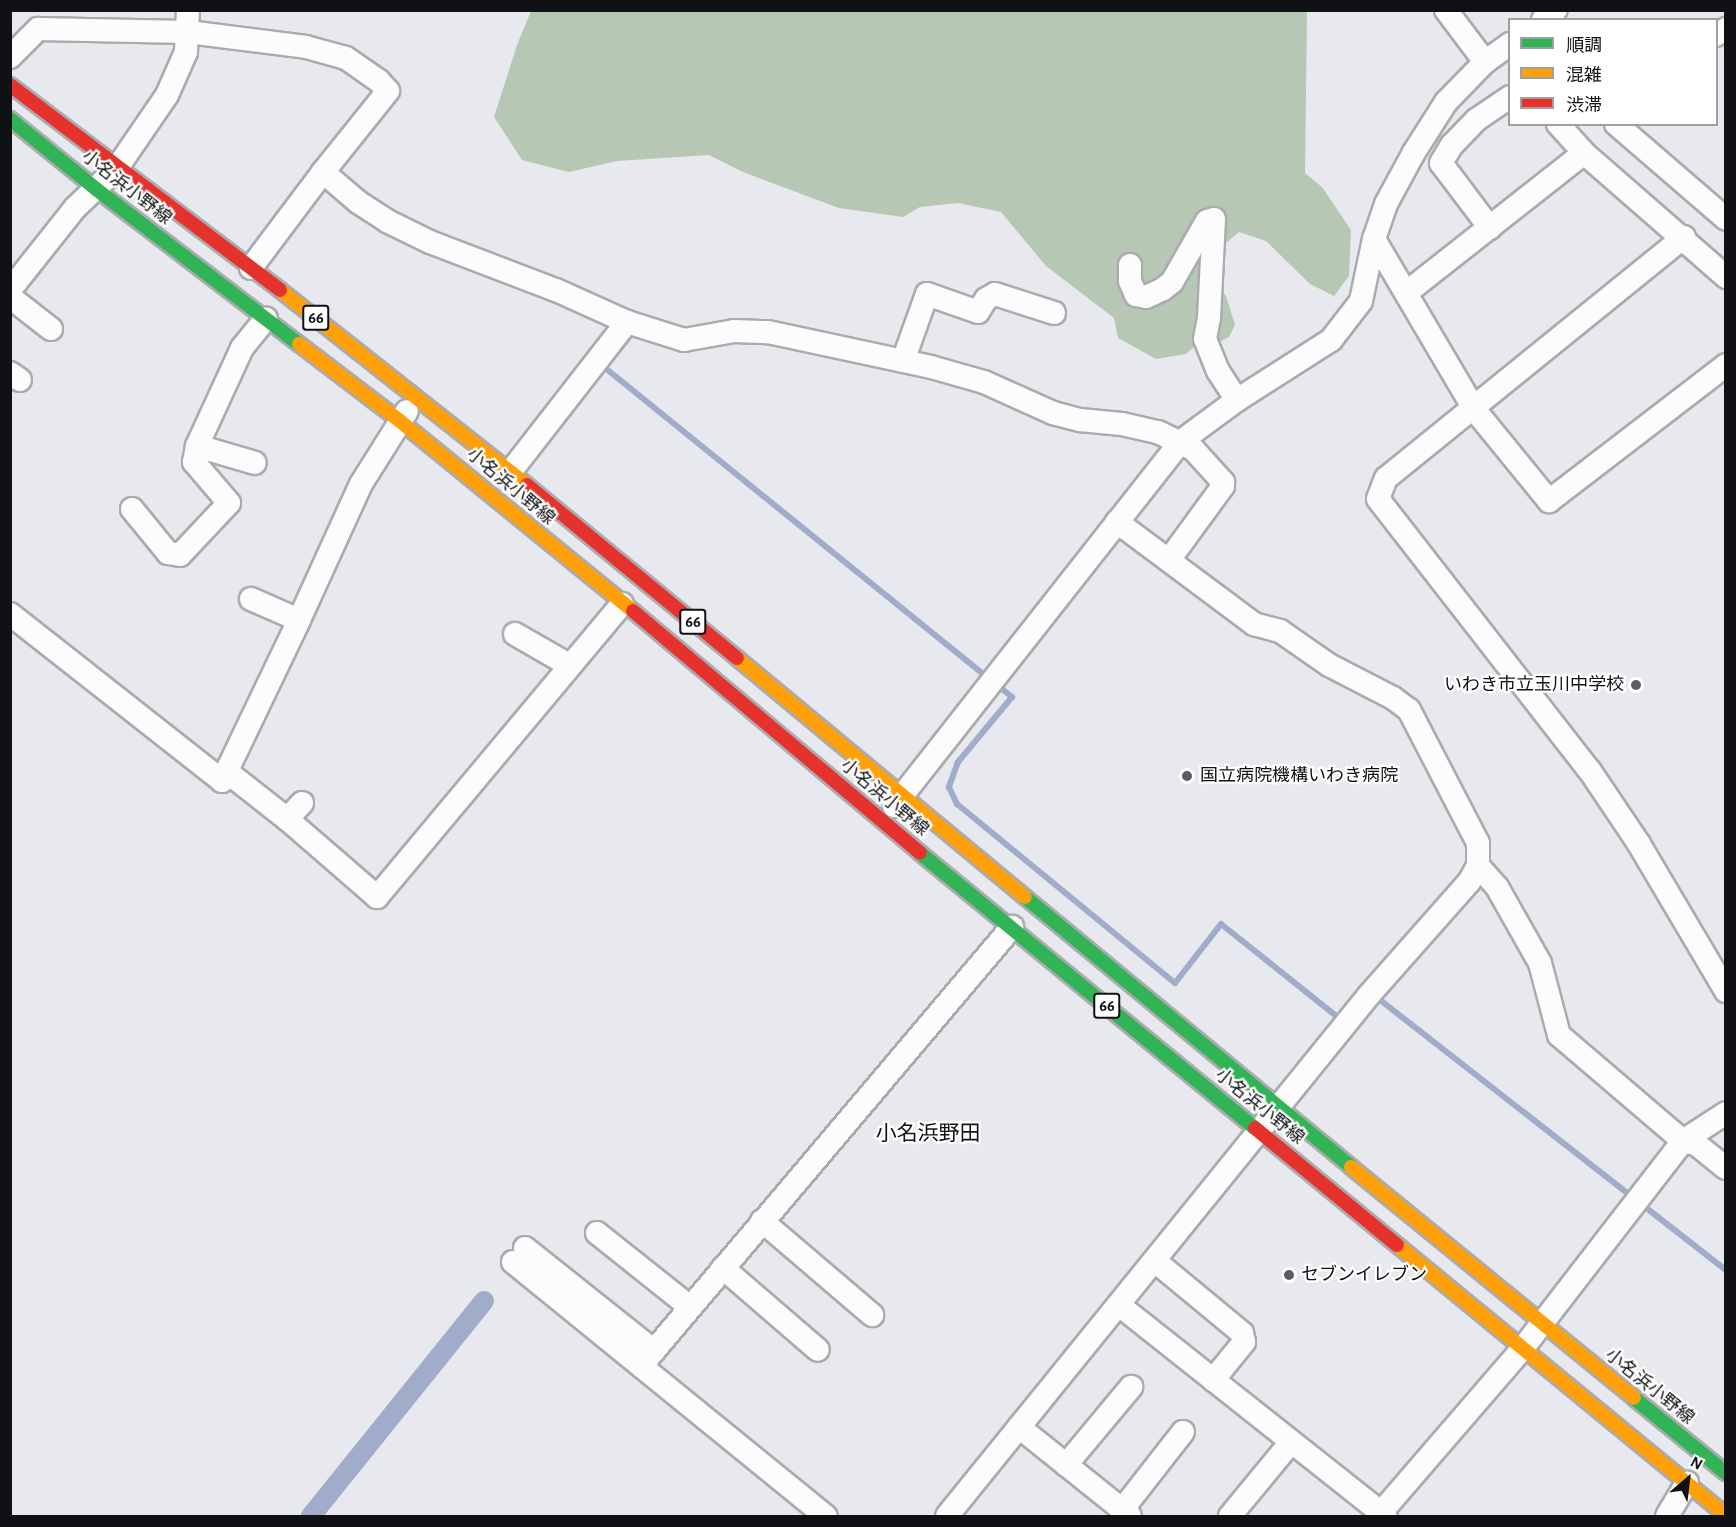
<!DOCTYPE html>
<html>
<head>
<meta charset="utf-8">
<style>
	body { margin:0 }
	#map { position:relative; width:1736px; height:1527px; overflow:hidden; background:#e8e9ee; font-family:"Alegreya Sans","Noto Sans JP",sans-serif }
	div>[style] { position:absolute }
	.forest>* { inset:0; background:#b6c7b4 }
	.stream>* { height:6px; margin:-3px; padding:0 3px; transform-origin:3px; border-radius:3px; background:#a1acca }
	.canal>* { height:20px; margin:-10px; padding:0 10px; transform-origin:10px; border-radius:10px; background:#a1acca }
	.roads { filter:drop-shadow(2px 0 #aaabaf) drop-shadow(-2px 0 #aaabaf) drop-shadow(0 2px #aaabaf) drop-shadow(0 -2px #aaabaf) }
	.street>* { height:22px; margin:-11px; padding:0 11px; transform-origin:11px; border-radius:11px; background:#fcfcfc }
	.fast>* { height:14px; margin:-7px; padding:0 7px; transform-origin:7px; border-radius:7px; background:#30b455 }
	.slow>* { height:14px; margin:-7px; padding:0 7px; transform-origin:7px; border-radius:7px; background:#ff9f0a }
	.jam>* { height:14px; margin:-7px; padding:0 7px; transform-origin:7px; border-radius:7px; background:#e5322d }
	.dots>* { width:16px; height:16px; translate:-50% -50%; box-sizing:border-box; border:3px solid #fff; border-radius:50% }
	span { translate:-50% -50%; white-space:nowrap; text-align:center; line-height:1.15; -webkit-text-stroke:4.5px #fff; paint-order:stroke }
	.shield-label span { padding:2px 4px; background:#fff; border:2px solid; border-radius:4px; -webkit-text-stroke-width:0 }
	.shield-label { font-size:16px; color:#101115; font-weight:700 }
	.street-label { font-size:18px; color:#101115 }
	.poi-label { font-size:18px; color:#101115 }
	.right { translate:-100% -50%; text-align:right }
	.left { translate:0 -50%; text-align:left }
	.quarter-label { font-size:21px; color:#101115 }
	.frame { position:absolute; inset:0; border:12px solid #101115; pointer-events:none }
	.legend { position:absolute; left:1508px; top:18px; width:210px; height:108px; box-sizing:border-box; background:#fff; border:2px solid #9fa0a1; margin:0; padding:8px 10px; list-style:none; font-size:18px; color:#101115 }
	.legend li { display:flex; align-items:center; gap:12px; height:30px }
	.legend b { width:30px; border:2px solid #9fa0a1 }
	.north { position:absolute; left:1658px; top:1449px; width:60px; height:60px; -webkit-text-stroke:4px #fff; paint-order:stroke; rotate:28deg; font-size:16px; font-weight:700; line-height:24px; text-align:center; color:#101115 }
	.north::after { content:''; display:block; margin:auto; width:21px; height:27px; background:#101115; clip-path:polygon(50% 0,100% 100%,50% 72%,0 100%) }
</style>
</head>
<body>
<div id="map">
	<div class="forest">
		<i style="clip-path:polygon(531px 11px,1307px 11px,1305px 173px,1322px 187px,1351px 230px,1349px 276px,1334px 296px,1310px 284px,1266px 241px,1239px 232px,1219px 249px,1210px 277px,1226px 296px,1235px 325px,1229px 337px,1219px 342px,1198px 343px,1186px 354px,1156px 359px,1118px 338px,1114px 318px,1046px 266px,1001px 212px,958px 203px,920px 207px,903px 217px,839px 208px,743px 172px,709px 155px,617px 161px,569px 172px,522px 160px,494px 117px,517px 45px)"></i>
	</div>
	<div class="stream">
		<i style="left:600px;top:372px;width:6px;rotate:-51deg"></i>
		<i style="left:604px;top:367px;width:494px;rotate:39deg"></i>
		<i style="left:996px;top:684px;width:21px;rotate:39deg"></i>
		<i style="left:1012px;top:697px;width:85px;rotate:129.7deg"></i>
		<i style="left:958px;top:762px;width:27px;rotate:110deg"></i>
		<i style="left:949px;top:787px;width:19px;rotate:65deg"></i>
		<i style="left:957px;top:804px;width:282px;rotate:39.4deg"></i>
		<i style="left:1175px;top:983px;width:75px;rotate:-52.1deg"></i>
		<i style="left:1221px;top:924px;width:152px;rotate:38.6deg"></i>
		<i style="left:1340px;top:1019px;width:2px;rotate:-63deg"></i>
		<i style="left:1375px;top:996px;width:445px;rotate:38deg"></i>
	</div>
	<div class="canal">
		<i style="left:311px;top:1516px;width:276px;rotate:-51.2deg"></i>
	</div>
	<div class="roads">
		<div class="street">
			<i style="left:1446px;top:10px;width:65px;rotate:53.1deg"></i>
			<i style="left:1543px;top:20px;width:16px;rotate:-38deg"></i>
			<i style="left:1716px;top:35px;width:12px;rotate:-31deg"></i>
			<i style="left:10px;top:57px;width:40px;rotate:-45deg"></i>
			<i style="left:38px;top:29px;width:150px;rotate:1.1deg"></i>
			<i style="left:188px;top:32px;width:119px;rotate:7.2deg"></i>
			<i style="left:306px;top:47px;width:41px;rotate:15.4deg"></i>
			<i style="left:346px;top:58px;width:40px;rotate:34.9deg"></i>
			<i style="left:379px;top:81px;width:13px;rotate:48deg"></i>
			<i style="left:388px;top:91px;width:104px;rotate:128.7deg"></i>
			<i style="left:323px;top:172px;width:120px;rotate:126.9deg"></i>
			<i style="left:1558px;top:124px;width:39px;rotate:48deg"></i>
			<i style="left:1584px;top:153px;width:189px;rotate:41.1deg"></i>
			<i style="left:1616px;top:124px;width:145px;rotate:40.8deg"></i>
			<i style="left:323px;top:172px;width:46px;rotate:40.6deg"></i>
			<i style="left:358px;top:202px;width:35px;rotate:33deg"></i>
			<i style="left:387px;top:221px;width:48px;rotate:26deg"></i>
			<i style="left:430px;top:242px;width:135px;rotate:20.9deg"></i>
			<i style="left:556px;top:290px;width:78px;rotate:24.3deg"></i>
			<i style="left:627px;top:322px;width:60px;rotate:17.5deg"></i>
			<i style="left:684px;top:340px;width:51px;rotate:-10.2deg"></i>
			<i style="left:734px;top:331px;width:34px;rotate:2deg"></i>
			<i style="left:768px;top:332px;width:167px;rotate:12.1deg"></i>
			<i style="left:931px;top:367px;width:55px;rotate:15.8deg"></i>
			<i style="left:984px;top:382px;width:76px;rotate:24.2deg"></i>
			<i style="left:1053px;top:413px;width:28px;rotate:15deg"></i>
			<i style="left:1080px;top:420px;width:42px;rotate:5.4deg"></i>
			<i style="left:1122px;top:424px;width:37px;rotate:13deg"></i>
			<i style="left:1158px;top:432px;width:39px;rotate:26deg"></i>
			<i style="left:1193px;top:449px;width:45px;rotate:47.7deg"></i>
			<i style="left:1223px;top:482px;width:4px;rotate:90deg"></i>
			<i style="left:1223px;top:486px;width:92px;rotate:126.1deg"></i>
			<i style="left:1490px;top:228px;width:81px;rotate:-127deg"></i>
			<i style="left:1441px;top:163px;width:21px;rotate:-59deg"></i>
			<i style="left:1452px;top:145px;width:35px;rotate:-46deg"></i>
			<i style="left:1476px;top:120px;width:41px;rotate:-34.1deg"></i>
			<i style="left:1684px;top:237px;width:383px;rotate:141deg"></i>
			<i style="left:1386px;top:478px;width:22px;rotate:111deg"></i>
			<i style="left:1378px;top:499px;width:345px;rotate:52.1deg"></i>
			<i style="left:1590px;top:771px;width:88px;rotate:56.1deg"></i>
			<i style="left:1639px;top:844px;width:171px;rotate:59.4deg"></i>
			<i style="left:1374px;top:239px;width:197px;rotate:59.5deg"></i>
			<i style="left:1474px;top:409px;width:119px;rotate:50.8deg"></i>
			<i style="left:1549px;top:501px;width:223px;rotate:-37.5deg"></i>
			<i style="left:1130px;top:265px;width:16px;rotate:90deg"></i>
			<i style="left:1130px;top:281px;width:15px;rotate:67deg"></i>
			<i style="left:1136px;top:295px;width:10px;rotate:11deg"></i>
			<i style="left:1146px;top:297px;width:19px;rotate:-25deg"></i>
			<i style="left:1163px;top:289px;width:11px;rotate:-38deg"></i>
			<i style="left:1172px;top:282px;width:70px;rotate:-60.2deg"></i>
			<i style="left:1207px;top:221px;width:7px;rotate:-16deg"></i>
			<i style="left:1214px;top:219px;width:99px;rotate:92.9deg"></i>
			<i style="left:1209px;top:318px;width:21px;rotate:101deg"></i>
			<i style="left:1205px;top:339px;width:35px;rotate:68deg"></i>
			<i style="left:1218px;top:371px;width:35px;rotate:57deg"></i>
			<i style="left:10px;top:290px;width:105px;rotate:-51.6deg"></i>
			<i style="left:75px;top:208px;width:58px;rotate:-43.6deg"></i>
			<i style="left:117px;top:168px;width:88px;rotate:-55.6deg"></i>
			<i style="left:167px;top:95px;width:47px;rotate:-66.2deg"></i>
			<i style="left:186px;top:52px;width:42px;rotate:-87.3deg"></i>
			<i style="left:1406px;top:293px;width:226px;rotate:-38.2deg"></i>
			<i style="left:10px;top:297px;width:52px;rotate:38deg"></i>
			<i style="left:903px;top:361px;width:71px;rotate:-70.3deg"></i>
			<i style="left:927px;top:294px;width:54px;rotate:19.4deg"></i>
			<i style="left:978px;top:312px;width:15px;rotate:-58deg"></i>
			<i style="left:986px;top:299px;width:10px;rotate:-29deg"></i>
			<i style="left:995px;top:294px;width:62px;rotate:17.9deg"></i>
			<i style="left:10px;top:373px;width:12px;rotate:35deg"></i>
			<i style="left:197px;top:446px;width:60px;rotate:16.3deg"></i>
			<i style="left:511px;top:471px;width:189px;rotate:-52.1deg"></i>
			<i style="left:132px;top:509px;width:57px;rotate:50.7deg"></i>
			<i style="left:168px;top:553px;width:12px;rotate:9deg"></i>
			<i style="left:180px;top:555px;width:71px;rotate:-46.7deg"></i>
			<i style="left:229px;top:503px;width:54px;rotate:-130.5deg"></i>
			<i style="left:194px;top:462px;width:16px;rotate:-79deg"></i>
			<i style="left:197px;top:446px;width:108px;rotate:-65.3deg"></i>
			<i style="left:242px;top:348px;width:38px;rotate:-51deg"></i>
			<i style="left:251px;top:599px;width:52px;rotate:23.6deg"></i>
			<i style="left:10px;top:614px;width:270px;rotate:38.2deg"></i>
			<i style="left:222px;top:781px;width:178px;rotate:-64.4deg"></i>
			<i style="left:299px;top:620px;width:149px;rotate:-65.5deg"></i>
			<i style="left:361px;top:484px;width:86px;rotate:-57.8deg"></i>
			<i style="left:515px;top:634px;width:62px;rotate:29.9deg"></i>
			<i style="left:226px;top:771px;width:78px;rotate:38.2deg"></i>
			<i style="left:287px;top:819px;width:119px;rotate:40.9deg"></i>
			<i style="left:377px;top:897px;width:382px;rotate:-50.1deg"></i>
			<i style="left:894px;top:806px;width:463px;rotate:-51.8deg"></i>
			<i style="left:1180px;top:442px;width:71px;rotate:-36.4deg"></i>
			<i style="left:1237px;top:400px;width:112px;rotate:-32.6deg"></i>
			<i style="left:1331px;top:340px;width:49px;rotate:-52.4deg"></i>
			<i style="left:1361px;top:301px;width:63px;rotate:-78.2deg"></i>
			<i style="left:1374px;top:239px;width:37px;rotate:-71deg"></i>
			<i style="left:1386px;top:204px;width:57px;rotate:-61.6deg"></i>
			<i style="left:1413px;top:154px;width:62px;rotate:-57.6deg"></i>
			<i style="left:1446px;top:102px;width:56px;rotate:-45.7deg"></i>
			<i style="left:1485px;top:62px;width:31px;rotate:-36deg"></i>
			<i style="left:287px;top:819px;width:22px;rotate:-47deg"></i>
			<i style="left:1683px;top:1141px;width:13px;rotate:13deg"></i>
			<i style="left:1696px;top:1144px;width:38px;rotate:39deg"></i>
			<i style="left:1683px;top:1141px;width:51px;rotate:-33.1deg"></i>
			<i style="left:762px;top:1221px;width:145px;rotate:40.5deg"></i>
			<i style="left:597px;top:1233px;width:119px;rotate:38.5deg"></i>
			<i style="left:525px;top:1248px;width:165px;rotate:38.6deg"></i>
			<i style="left:1155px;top:1261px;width:113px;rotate:39.6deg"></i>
			<i style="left:1242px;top:1333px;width:9px;rotate:77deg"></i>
			<i style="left:1244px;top:1342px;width:49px;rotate:129.2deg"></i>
			<i style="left:513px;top:1262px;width:403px;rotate:39.1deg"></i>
			<i style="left:723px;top:1268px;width:125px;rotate:40.8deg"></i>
			<i style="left:1119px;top:1305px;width:340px;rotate:38.4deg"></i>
			<i style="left:641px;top:1366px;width:575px;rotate:-49.8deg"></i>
			<i style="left:1019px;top:1427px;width:142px;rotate:38.7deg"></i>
			<i style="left:1066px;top:1465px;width:102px;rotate:-50.2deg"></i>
			<i style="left:1122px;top:1510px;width:99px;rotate:-52deg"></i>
			<i style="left:947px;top:1516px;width:670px;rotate:-50.99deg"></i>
			<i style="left:1369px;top:995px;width:151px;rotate:-48.5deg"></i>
			<i style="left:1469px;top:882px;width:18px;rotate:-61deg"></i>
			<i style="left:1478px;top:866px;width:23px;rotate:-90deg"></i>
			<i style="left:1478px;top:843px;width:150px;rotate:-117.4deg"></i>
			<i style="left:1409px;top:710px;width:20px;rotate:-143deg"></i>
			<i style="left:1393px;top:698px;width:72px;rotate:-152.7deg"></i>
			<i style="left:1329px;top:665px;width:60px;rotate:-145.2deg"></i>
			<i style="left:1280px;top:631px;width:27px;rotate:-165deg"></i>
			<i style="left:1254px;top:624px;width:171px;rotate:-143.3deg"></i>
			<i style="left:1230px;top:1516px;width:96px;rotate:-50.5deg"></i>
			<i style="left:1378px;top:1516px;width:222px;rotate:-49.2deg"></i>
			<i style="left:1523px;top:1348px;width:262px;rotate:-52.3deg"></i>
			<i style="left:1683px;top:1141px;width:163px;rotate:-139.5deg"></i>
			<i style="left:1559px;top:1035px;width:74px;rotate:-104.8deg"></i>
			<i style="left:1540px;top:963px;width:87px;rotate:-119.5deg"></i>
			<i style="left:1497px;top:887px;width:28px;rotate:-132deg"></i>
			<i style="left:1667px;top:1516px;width:39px;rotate:-59deg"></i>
		</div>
		<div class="fast">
			<i style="left:10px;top:119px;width:111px;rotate:39.1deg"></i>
			<i style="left:96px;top:189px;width:255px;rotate:37.4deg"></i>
			<i style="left:920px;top:853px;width:433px;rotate:39.4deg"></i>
			<i style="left:1025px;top:897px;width:423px;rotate:39.6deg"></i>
			<i style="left:1634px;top:1398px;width:119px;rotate:39.2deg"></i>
		</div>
		<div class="slow">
			<i style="left:280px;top:290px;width:315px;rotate:38.3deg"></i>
			<i style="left:299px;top:344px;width:127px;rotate:37.3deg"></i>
			<i style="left:400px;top:421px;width:301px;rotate:39.2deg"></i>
			<i style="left:737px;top:658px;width:374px;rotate:39.7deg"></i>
			<i style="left:1351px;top:1167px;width:365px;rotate:39.2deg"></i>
			<i style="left:1397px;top:1245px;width:426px;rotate:39.4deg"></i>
		</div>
		<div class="jam">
			<i style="left:10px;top:85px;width:339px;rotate:37.2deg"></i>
			<i style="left:527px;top:485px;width:272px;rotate:39.5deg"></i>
			<i style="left:633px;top:611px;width:375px;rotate:40.1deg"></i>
			<i style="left:1255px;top:1128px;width:184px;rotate:39.5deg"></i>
		</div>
	</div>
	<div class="dots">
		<i style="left:1636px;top:685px;background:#5c5d61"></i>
		<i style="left:1187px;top:776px;background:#5c5d61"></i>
		<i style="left:1289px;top:1275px;background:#5c5d61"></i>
	</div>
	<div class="shield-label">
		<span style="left:316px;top:318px">66</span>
		<span style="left:693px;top:622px">66</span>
		<span style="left:1107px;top:1006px">66</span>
	</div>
	<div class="street-label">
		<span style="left:126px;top:188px;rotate:38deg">小名浜小野線</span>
		<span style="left:510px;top:487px;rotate:40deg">小名浜小野線</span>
		<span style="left:884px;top:798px;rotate:40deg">小名浜小野線</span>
		<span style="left:1259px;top:1107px;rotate:39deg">小名浜小野線</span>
		<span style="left:1649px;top:1387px;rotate:39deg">小名浜小野線</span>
	</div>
	<div class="poi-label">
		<span class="right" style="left:1624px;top:685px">いわき市立玉川中学校</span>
		<span class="left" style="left:1200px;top:776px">国立病院機構いわき病院</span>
		<span class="left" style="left:1301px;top:1275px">セブンイレブン</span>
	</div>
	<div class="quarter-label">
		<span style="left:928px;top:1134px">小名浜野田</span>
	</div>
	<div class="frame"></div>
	<ul class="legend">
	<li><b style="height:8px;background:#30b455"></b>順調</li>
	<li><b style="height:8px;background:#ff9f0a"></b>混雑</li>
	<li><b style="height:8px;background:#e5322d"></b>渋滞</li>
	</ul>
	<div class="north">N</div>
</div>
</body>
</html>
